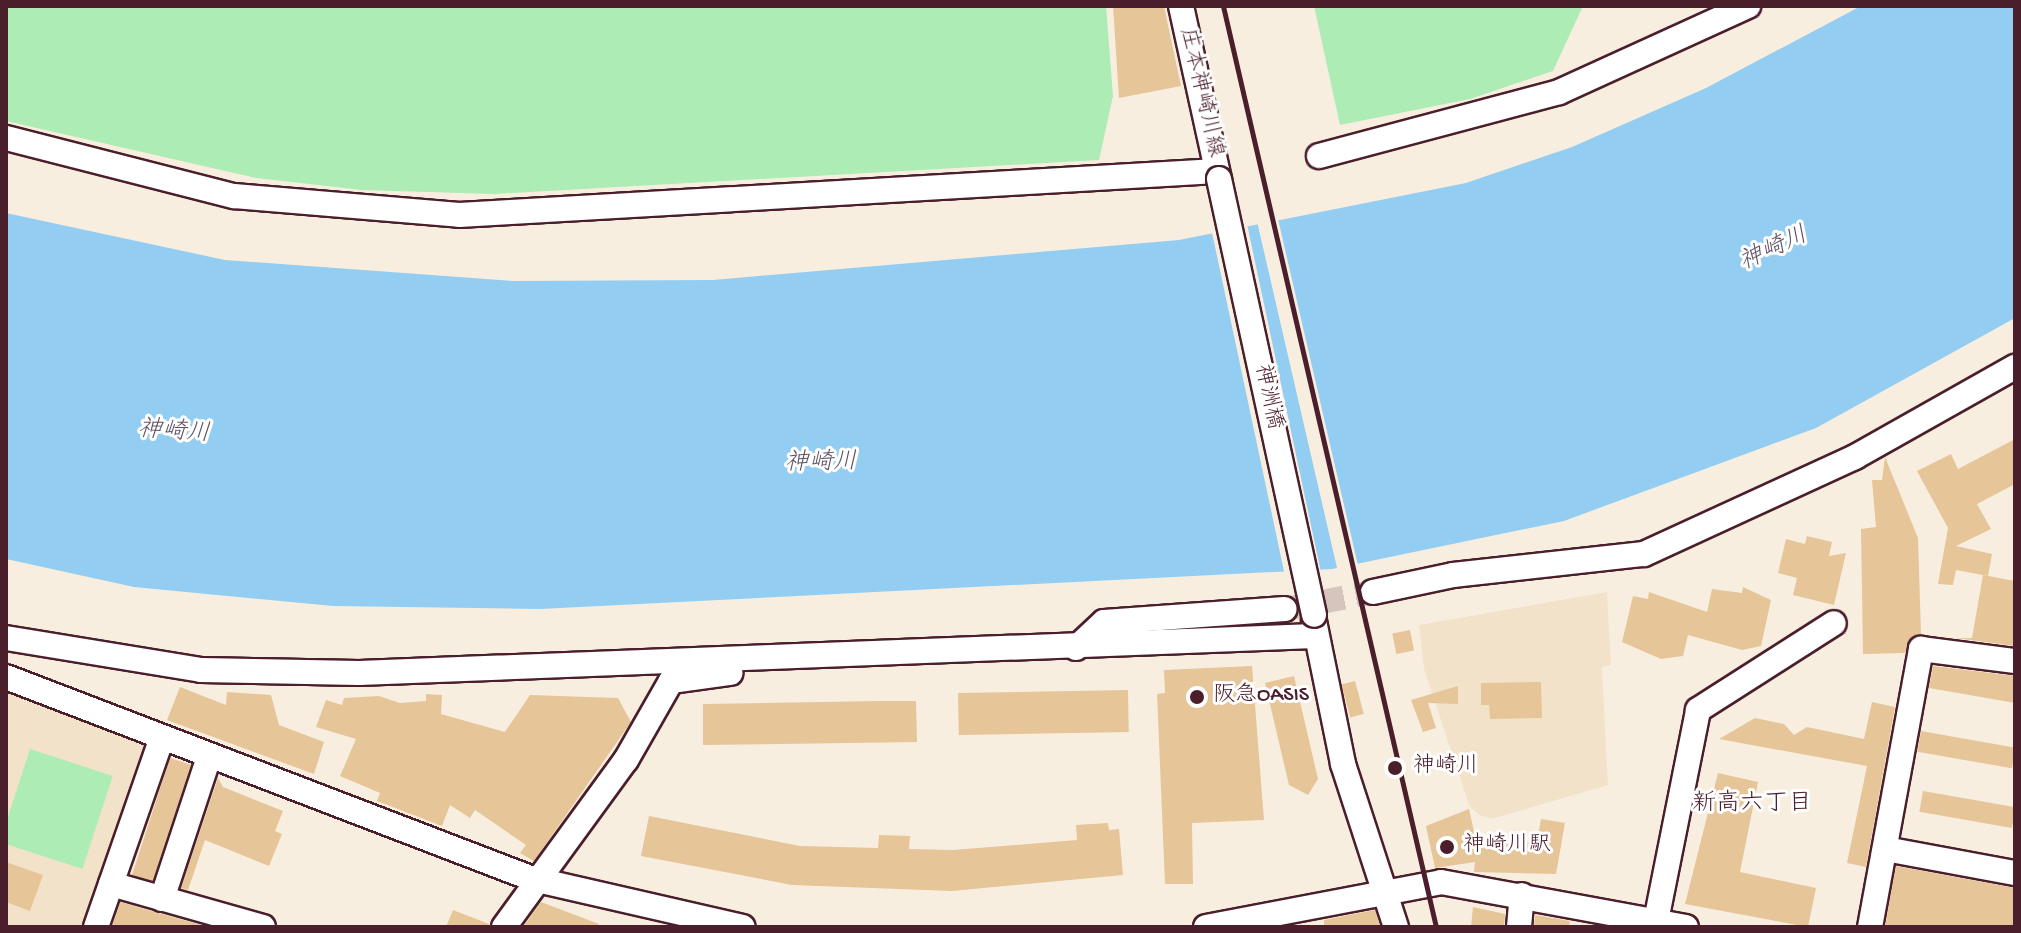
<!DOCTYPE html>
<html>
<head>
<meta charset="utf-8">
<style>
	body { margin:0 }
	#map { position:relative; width:2021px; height:933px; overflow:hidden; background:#f8eee0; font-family:"Gochi Hand","Klee One",sans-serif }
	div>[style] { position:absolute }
	.built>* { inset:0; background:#f3e2ca }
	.green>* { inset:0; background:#adecb4; transform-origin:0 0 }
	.water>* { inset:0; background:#93cdf2 }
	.pier>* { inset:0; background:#f8eee0; transform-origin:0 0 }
	.building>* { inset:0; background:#e6c598; transform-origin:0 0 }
	.minor-tunnel>* { height:24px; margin-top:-12px; transform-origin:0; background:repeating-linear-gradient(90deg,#d5c5bc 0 24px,transparent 0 36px) }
	.roads { filter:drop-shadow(2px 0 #4a1f2b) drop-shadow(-2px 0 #4a1f2b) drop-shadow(0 2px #4a1f2b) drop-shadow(0 -2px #4a1f2b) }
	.minor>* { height:24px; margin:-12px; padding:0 12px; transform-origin:12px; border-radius:12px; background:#fff }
	.rail>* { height:5px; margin:-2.5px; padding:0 2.5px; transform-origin:2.5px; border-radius:2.5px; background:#4a1f2b }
	.bridges { filter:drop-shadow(2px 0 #4a1f2b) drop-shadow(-2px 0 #4a1f2b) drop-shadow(0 2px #4a1f2b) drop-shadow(0 -2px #4a1f2b) }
	.minor-bridge>* { height:24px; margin:-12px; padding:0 12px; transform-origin:12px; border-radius:12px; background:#fff }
	.dots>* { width:22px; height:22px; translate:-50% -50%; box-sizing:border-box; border:4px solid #fff; border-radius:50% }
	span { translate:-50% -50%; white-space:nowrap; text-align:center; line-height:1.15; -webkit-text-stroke:6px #fff; paint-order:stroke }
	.street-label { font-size:22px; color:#4a1f2b }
	.poi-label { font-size:22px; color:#4a1f2b }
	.left { translate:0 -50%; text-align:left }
	.water-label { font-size:24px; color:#605367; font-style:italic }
	.neighbourhood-label { font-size:24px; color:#4a1f2b }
	.frame { position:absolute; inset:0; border:8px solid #4a1f2b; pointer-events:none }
</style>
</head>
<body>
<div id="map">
	<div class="built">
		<i style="clip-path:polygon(1607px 592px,1611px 665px,1602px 667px,1608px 785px,1492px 819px,1479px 815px,1469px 805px,1424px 669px,1419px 625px)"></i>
		<i style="clip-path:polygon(6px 668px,160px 725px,89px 927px,6px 927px)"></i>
	</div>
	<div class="green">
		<i style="clip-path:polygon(6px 6px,1106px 6px,1113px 96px,1099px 160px,494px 194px,362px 190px,256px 178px,6px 121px)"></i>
		<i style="clip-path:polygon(1314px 6px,1583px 6px,1553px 71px,1470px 99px,1340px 125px)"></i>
		<i style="left:30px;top:749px;width:87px;height:98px;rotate:18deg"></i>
	</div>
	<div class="water">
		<i style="clip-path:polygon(1861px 6px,2015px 6px,2015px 318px,1816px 428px,1564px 521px,1332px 569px,540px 609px,333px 606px,134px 587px,6px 559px,6px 213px,225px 260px,512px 281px,713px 280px,1179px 240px,1466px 183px,1572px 147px,1706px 88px)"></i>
	</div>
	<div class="pier">
		<i style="left:1278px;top:219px;width:358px;height:21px;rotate:77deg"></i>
		<i style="left:1247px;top:224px;width:353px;height:36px;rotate:78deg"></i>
	</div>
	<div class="building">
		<i style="clip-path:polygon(1113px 6px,1164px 6px,1181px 86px,1119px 98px)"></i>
		<i style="clip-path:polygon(2015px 439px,2015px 484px,1977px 504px,1991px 529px,1956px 546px,1992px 554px,1988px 576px,1956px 570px,1953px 585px,1938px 584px,1948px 528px,1917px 471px,1951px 454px,1958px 469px)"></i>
		<i style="clip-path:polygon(1885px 457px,1918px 538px,1921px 634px,1905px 653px,1863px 654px,1861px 529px,1876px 527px,1872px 480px,1882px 480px)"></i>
		<i style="clip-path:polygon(1807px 536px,1832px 542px,1829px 556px,1846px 553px,1834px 605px,1793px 595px,1797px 578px,1778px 573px,1786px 539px,1805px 544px)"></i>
		<i style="clip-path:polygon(1983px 575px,2015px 581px,2015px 646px,1956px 638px,1972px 638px)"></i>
		<i style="clip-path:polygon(1743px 587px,1771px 600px,1761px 646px,1742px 650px,1688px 635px,1683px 656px,1661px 659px,1622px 642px,1633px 596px,1648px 599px,1649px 592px,1707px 612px,1712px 589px,1742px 593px)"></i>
		<i style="left:1410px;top:630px;width:21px;height:18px;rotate:79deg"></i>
		<i style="clip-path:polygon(1252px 666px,1264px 820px,1192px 823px,1193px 884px,1165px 884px,1157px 694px,1165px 693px,1164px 670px)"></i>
		<i style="clip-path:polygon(1933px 666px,2015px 676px,2015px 703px,1929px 688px)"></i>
		<i style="clip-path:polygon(1294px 676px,1318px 779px,1308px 795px,1289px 785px,1265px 683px)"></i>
		<i style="left:1355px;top:681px;width:34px;height:14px;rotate:75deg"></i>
		<i style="clip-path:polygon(1541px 682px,1542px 718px,1490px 719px,1489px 705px,1481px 705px,1481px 683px)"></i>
		<i style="clip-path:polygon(1458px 686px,1458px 704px,1428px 703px,1436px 728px,1423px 732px,1411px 700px)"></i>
		<i style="clip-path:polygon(180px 687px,226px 705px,227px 692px,271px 695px,279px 725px,324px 742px,314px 774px,167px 720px)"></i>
		<i style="left:1128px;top:690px;width:42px;height:170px;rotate:89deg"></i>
		<i style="clip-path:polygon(426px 694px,442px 695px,441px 714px,505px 732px,530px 695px,618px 698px,631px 722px,534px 861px,520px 853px,526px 845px,475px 810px,470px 818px,450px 805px,442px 826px,377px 801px,380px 793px,340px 776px,356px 739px,316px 727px,326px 700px,342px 705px,344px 698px,379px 696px,400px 703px,426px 701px)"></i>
		<i style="clip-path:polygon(878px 701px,916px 701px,917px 742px,703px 745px,703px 704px)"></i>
		<i style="clip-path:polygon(1872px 702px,1895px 707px,1866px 867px,1847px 863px,1867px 766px,1719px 739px,1755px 718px,1784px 724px,1794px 735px,1807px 727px,1864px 739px)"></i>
		<i style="left:1921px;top:731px;width:96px;height:21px;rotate:10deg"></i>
		<i style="left:170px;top:758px;width:22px;height:123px;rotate:18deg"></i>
		<i style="clip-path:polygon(1718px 773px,1758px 782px,1740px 872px,1816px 888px,1808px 927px,1685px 904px)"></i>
		<i style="clip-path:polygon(218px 778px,223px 787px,283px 811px,275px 831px,282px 834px,269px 866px,205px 840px,188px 890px,181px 888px)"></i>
		<i style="left:1923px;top:791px;width:94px;height:21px;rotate:10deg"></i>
		<i style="clip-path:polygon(1469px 809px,1477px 845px,1537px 842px,1541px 819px,1565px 823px,1556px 874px,1474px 872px,1475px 862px,1435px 868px,1426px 826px)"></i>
		<i style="clip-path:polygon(649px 816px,800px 846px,878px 848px,879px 835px,910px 836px,909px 849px,953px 850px,1077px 840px,1076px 825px,1108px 823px,1109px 830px,1119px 829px,1123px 875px,952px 891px,792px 885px,641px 856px)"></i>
		<i style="clip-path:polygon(6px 862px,43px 875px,30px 911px,6px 902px)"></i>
		<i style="clip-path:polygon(1896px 866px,2015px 888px,2015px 927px,1885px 927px)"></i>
		<i style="clip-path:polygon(120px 902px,158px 913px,208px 927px,112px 927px)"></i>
		<i style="clip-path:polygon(541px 902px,599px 924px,598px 927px,523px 927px)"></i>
		<i style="clip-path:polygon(1473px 907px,1505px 914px,1504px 927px,1471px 927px)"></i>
		<i style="clip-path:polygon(453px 910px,489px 924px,489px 927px,446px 927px)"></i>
		<i style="clip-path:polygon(1375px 910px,1380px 927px,1324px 927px,1324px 920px)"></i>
		<i style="clip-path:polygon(1535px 915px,1570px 921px,1569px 927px,1534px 927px)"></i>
	</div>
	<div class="minor-tunnel">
		<i style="left:1285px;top:609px;width:90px;rotate:-10.9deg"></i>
	</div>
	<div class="roads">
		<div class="minor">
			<i style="left:1181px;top:6px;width:177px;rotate:77.6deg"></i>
			<i style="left:6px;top:138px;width:235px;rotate:14.3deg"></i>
			<i style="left:234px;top:196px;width:226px;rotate:4.8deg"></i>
			<i style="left:459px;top:215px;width:759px;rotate:-3.32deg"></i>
			<i style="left:1319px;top:156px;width:248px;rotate:-14.9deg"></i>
			<i style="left:1559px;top:92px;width:208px;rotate:-24.5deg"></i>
			<i style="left:1373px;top:592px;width:82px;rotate:-12deg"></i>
			<i style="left:1453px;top:575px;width:192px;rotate:-6.3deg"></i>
			<i style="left:1644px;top:554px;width:232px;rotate:-24.7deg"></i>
			<i style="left:1855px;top:457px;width:184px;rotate:-29.4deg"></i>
			<i style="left:1314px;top:621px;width:146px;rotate:78.5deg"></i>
			<i style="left:1343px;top:764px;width:171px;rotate:72deg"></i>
			<i style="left:6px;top:638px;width:198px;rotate:9.3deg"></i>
			<i style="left:201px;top:670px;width:158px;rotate:1.1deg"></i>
			<i style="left:359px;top:673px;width:956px;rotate:-2.22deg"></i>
			<i style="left:1076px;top:648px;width:38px;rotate:-43deg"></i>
			<i style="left:1104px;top:622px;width:181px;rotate:-4.1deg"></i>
			<i style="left:6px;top:677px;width:564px;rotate:20.97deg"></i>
			<i style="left:533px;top:879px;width:215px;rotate:12.9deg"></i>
			<i style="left:1885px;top:849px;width:132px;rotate:10.5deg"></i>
			<i style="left:111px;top:884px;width:158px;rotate:15.8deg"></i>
			<i style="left:162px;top:899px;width:150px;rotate:-71.7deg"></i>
			<i style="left:1656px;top:921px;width:215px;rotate:-78.7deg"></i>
			<i style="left:1698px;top:710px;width:161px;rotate:-32.6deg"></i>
			<i style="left:96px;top:927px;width:198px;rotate:-70.8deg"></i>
			<i style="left:504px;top:927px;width:207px;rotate:-53.9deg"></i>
			<i style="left:626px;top:760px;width:91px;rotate:-60.3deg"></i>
			<i style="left:671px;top:681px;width:60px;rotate:-7.7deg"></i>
			<i style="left:1206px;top:927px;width:239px;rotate:-10.8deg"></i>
			<i style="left:1441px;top:882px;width:249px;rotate:10.4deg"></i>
			<i style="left:1519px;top:927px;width:32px;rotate:-85deg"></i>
			<i style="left:1870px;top:927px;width:283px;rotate:-79.6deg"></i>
			<i style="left:1921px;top:649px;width:95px;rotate:7.3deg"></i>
		</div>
	</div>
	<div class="rail">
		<i style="left:1223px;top:6px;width:945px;rotate:76.98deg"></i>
	</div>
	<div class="bridges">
		<div class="minor-bridge">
			<i style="left:1219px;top:179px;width:446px;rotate:77.7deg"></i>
		</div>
	</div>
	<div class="dots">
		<i style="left:1197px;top:697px;background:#4a1f2b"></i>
		<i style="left:1395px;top:768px;background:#4a1f2b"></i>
		<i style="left:1447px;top:847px;background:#4a1f2b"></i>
	</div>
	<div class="street-label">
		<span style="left:1200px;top:93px;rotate:77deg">庄本神崎川線</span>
		<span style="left:1267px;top:397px;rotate:78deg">神洲橋</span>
	</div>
	<div class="poi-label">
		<span class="left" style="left:1213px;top:697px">阪急OASIS</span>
		<span class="left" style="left:1413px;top:768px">神崎川</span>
		<span class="left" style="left:1463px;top:847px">神崎川駅</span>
	</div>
	<div class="water-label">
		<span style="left:1774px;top:250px;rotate:-25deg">神崎川</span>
		<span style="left:174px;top:433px;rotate:4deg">神崎川</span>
		<span style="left:821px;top:464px;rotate:-1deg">神崎川</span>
	</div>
	<div class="neighbourhood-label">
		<span style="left:1752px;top:805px">新高六丁目</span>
	</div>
	<div class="frame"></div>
</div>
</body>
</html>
